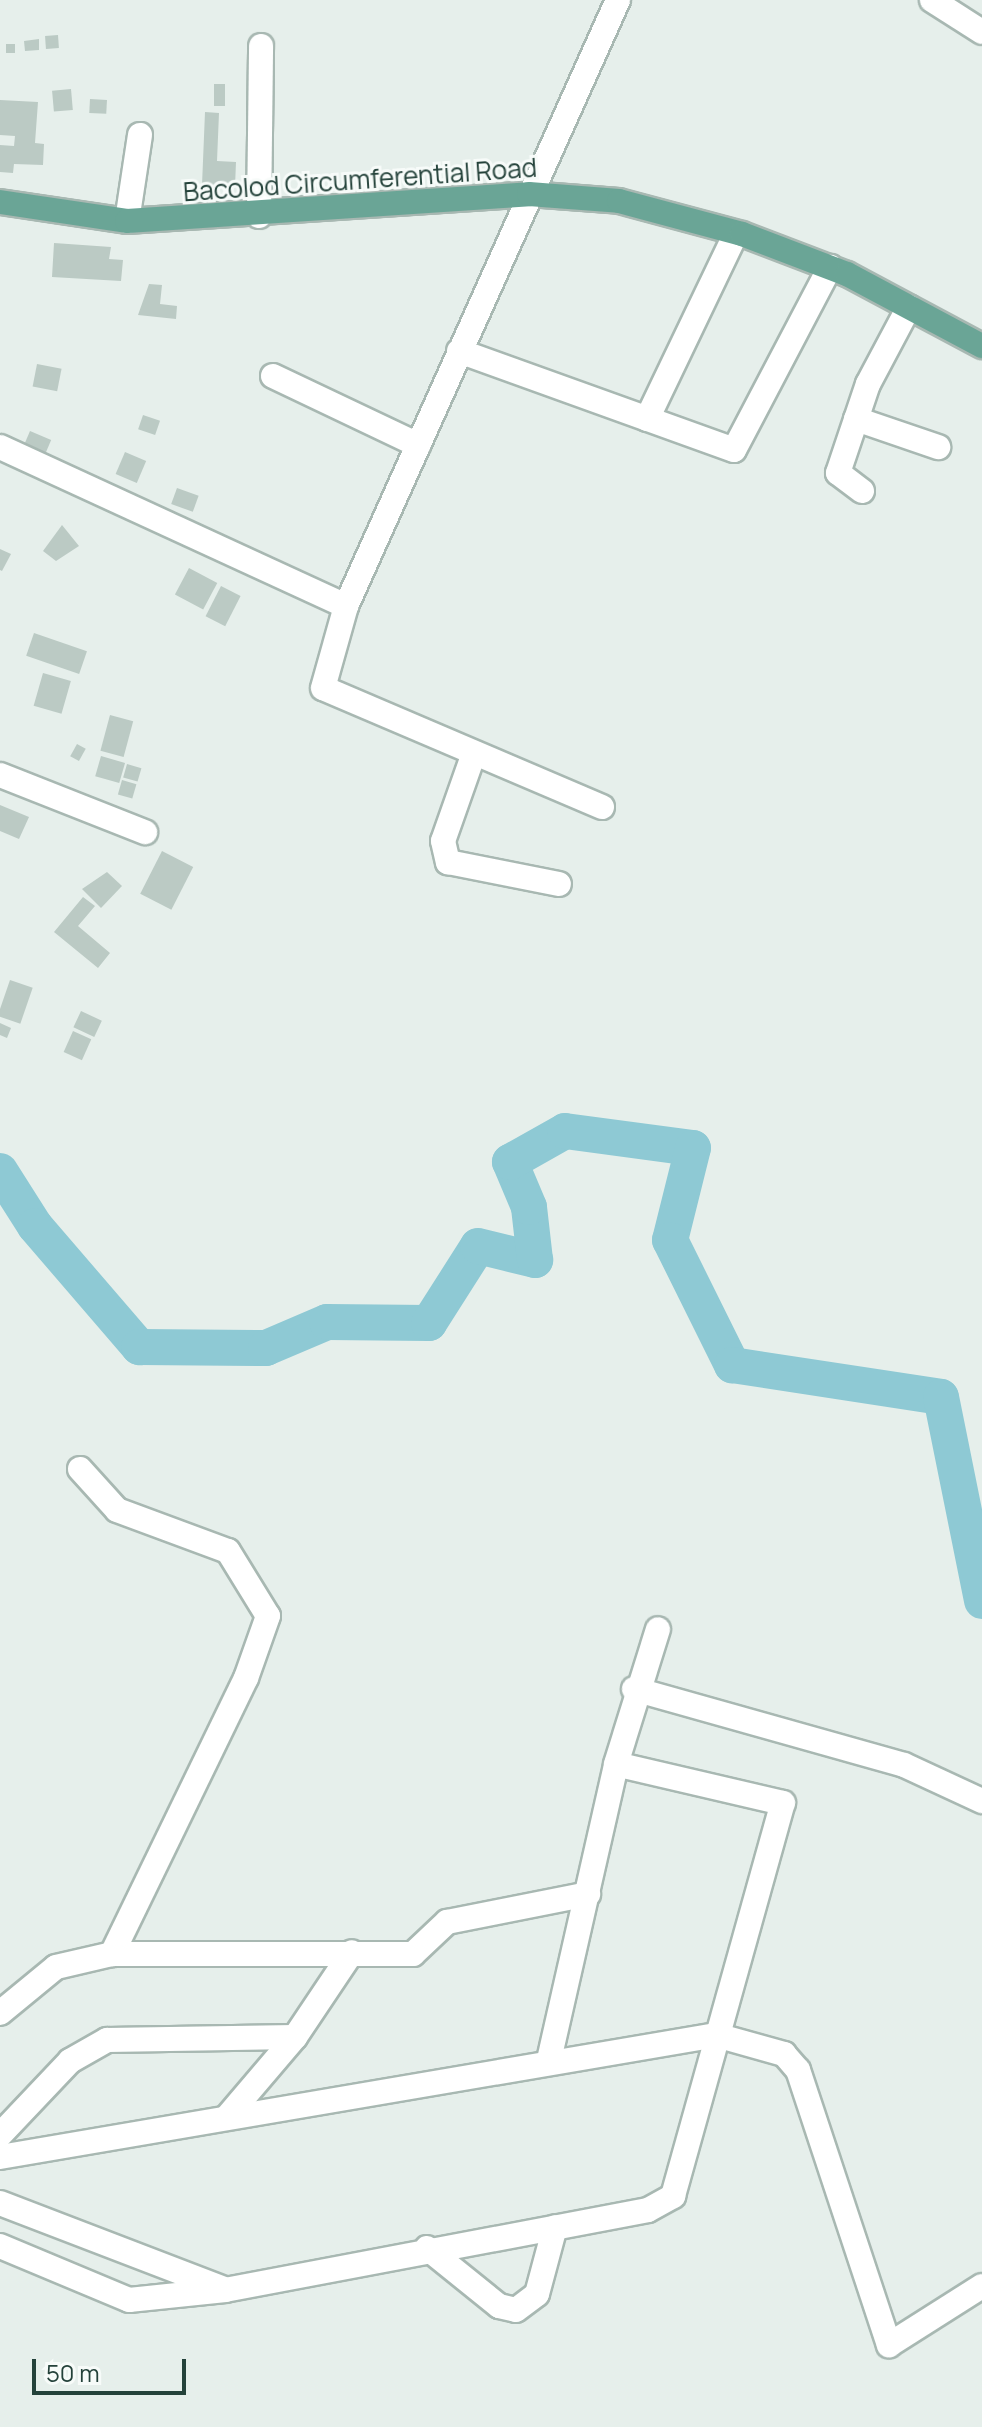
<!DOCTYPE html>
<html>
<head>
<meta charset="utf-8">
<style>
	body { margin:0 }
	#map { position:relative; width:982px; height:2427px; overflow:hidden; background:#e6efeb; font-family:Manrope,sans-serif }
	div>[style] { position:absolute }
	.river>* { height:36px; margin:-18px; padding:0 18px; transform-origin:18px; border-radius:18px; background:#8ec9d4 }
	.building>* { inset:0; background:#bbcac4; transform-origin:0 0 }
	.roads { filter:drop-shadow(2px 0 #a8b8b2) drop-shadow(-2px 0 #a8b8b2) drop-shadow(0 2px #a8b8b2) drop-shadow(0 -2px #a8b8b2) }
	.minor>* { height:24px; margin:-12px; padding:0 12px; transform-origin:12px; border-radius:12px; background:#fff }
	.major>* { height:24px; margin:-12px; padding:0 12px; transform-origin:12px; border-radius:12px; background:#6aa596 }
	span { translate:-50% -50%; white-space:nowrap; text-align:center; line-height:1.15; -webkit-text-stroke:6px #f7fbf9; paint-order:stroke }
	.street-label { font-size:26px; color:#24423a }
	.scale { position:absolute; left:32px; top:2359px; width:154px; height:36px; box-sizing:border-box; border:4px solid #24423a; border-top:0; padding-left:10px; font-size:24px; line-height:28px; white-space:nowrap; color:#24423a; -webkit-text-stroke:6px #f7fbf9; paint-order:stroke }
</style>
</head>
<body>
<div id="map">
	<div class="river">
		<i style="left:0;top:1171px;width:65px;rotate:57.5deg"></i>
		<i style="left:35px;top:1226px;width:160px;rotate:49.3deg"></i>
		<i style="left:139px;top:1347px;width:127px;rotate:0.5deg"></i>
		<i style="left:266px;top:1348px;width:66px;rotate:-23.1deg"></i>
		<i style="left:327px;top:1322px;width:102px;rotate:0.6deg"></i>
		<i style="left:429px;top:1323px;width:91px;rotate:-57.5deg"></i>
		<i style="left:478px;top:1246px;width:59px;rotate:13.8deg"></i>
		<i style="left:535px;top:1260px;width:53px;rotate:-96.5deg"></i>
		<i style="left:529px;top:1207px;width:49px;rotate:-112.9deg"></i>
		<i style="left:510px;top:1162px;width:63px;rotate:-29.4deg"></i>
		<i style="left:565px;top:1131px;width:129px;rotate:7.6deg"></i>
		<i style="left:693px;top:1148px;width:95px;rotate:104deg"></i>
		<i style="left:670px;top:1240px;width:140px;rotate:63.6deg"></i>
		<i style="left:732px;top:1365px;width:211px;rotate:8.7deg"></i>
		<i style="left:941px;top:1397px;width:208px;rotate:78.6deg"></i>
	</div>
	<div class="building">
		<i style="left:58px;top:35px;width:13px;height:13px;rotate:86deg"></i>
		<i style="clip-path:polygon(39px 39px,39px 50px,25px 51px,24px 41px)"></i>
		<i style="left:6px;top:44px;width:9px;height:9px"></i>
		<i style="left:214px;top:84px;width:11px;height:22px"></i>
		<i style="left:71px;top:89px;width:21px;height:19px;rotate:85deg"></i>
		<i style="left:90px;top:99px;width:17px;height:14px;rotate:3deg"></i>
		<i style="clip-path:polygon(0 100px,38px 102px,35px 143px,44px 144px,43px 165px,14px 164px,13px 173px,0 172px,0 145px,14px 146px,15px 136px,0 135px)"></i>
		<i style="clip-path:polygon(205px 112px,219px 113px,217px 161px,236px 162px,235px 187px,202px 185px)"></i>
		<i style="clip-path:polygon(54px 243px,111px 247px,109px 259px,123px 260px,121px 281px,52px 277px)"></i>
		<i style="clip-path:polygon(149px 284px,162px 285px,160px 304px,177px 306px,176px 319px,138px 315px)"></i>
		<i style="left:37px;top:364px;width:25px;height:23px;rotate:11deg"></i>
		<i style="left:143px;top:415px;width:18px;height:15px;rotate:19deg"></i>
		<i style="left:30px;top:431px;width:23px;height:24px;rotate:23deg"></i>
		<i style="left:125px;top:452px;width:23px;height:24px;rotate:23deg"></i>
		<i style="left:177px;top:488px;width:23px;height:17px;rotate:20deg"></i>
		<i style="clip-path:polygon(62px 525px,79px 546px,56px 561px,43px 551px)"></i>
		<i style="clip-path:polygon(0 549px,11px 554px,2px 571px,0 570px)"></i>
		<i style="left:189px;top:568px;width:32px;height:30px;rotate:28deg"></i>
		<i style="left:221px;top:586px;width:22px;height:34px;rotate:27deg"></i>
		<i style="left:34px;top:633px;width:56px;height:24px;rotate:19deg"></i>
		<i style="left:43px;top:673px;width:29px;height:34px;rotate:16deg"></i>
		<i style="left:110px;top:715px;width:24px;height:37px;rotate:15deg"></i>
		<i style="left:77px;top:744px;width:10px;height:14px;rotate:29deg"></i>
		<i style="left:101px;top:756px;width:25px;height:21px;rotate:16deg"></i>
		<i style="left:127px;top:764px;width:15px;height:14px;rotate:16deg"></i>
		<i style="left:122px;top:780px;width:15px;height:15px;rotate:16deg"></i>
		<i style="clip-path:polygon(0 805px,29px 817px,19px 839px,0 831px)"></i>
		<i style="left:162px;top:851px;width:35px;height:48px;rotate:27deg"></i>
		<i style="clip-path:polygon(107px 872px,122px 886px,101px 908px,82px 889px)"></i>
		<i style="clip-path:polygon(83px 897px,95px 906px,78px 926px,110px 953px,98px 968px,54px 932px)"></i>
		<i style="left:10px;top:980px;width:24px;height:38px;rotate:19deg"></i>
		<i style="left:81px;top:1011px;width:23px;height:18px;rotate:25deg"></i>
		<i style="clip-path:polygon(0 1023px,11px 1028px,7px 1038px,0 1035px)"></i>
		<i style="left:73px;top:1031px;width:20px;height:23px;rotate:24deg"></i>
	</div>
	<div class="roads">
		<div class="minor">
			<i style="left:932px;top:0;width:59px;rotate:32.6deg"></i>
			<i style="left:259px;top:216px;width:170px;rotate:-89.3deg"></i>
			<i style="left:127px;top:221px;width:87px;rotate:-81.4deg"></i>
			<i style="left:459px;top:351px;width:292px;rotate:19.8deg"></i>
			<i style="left:734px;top:450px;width:207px;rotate:-62.3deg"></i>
			<i style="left:273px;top:376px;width:161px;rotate:25.4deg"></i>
			<i style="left:647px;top:419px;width:206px;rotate:-64.4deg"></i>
			<i style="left:856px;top:419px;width:87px;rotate:18.9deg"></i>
			<i style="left:0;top:447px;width:381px;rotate:24.7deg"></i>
			<i style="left:862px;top:491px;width:30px;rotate:-143deg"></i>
			<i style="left:838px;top:473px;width:94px;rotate:-71.4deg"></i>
			<i style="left:868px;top:384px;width:87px;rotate:-62deg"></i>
			<i style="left:474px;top:753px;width:93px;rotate:109.4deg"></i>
			<i style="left:443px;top:841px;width:22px;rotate:77deg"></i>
			<i style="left:448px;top:862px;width:113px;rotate:11.2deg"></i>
			<i style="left:0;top:775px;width:156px;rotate:21.5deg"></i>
			<i style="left:602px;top:807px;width:303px;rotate:-156.9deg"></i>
			<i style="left:323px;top:688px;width:85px;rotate:-74.3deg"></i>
			<i style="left:346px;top:606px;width:664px;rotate:-65.83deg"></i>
			<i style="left:80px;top:1469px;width:55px;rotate:47.9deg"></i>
			<i style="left:117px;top:1510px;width:118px;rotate:20.3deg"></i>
			<i style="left:228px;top:1551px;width:76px;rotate:58.4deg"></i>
			<i style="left:268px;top:1616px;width:66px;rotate:109.5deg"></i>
			<i style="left:246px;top:1678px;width:307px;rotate:115.9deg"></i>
			<i style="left:634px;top:1689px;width:280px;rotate:15.7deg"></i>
			<i style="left:904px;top:1765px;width:86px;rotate:24.8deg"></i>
			<i style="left:0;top:2013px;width:72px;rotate:-39.4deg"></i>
			<i style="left:56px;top:1967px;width:57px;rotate:-13.1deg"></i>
			<i style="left:112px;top:1954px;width:301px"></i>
			<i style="left:413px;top:1954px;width:47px;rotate:-43.3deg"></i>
			<i style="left:447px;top:1922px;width:144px;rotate:-11.2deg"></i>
			<i style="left:549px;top:2060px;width:303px;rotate:-77.2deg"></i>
			<i style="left:227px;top:2117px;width:105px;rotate:-49.6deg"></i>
			<i style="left:295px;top:2037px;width:102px;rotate:-56.2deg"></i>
			<i style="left:0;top:2135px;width:102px;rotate:-46.6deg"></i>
			<i style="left:70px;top:2061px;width:43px;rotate:-29.6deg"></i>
			<i style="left:107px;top:2040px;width:188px;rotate:-0.9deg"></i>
			<i style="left:0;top:2157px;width:726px;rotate:-9.67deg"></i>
			<i style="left:716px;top:2035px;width:71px;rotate:15.6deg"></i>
			<i style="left:784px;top:2054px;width:21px;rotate:49deg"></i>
			<i style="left:798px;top:2070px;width:290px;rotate:71.7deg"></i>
			<i style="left:889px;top:2345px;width:110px;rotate:-32.4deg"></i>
			<i style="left:0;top:2203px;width:238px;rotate:21deg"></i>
			<i style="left:0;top:2246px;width:140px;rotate:22.7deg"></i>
			<i style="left:129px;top:2300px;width:97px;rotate:-5.9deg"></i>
			<i style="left:225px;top:2290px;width:430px;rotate:-10.7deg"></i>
			<i style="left:648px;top:2210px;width:29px;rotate:-29deg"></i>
			<i style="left:673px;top:2196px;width:408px;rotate:-74.4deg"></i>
			<i style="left:783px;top:1803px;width:171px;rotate:-166.9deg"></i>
			<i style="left:616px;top:1764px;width:141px;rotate:-72.7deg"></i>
			<i style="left:427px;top:2248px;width:92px;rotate:38.9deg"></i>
			<i style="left:499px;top:2306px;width:17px;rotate:13deg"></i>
			<i style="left:516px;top:2310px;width:26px;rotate:-37deg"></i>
			<i style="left:537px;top:2294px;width:69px;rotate:-75deg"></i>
		</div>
		<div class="major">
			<i style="left:0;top:202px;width:128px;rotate:8.5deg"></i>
			<i style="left:127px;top:221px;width:403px;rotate:-3.8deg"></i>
			<i style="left:529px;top:194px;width:90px;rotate:4.4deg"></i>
			<i style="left:619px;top:201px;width:127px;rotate:15deg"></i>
			<i style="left:742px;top:234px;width:112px;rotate:20.9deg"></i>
			<i style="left:847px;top:274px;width:153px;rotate:28.1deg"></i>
		</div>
	</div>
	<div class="street-label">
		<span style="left:360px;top:180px;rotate:-4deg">Bacolod Circumferential Road</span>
	</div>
	<div class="scale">50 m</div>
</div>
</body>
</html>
